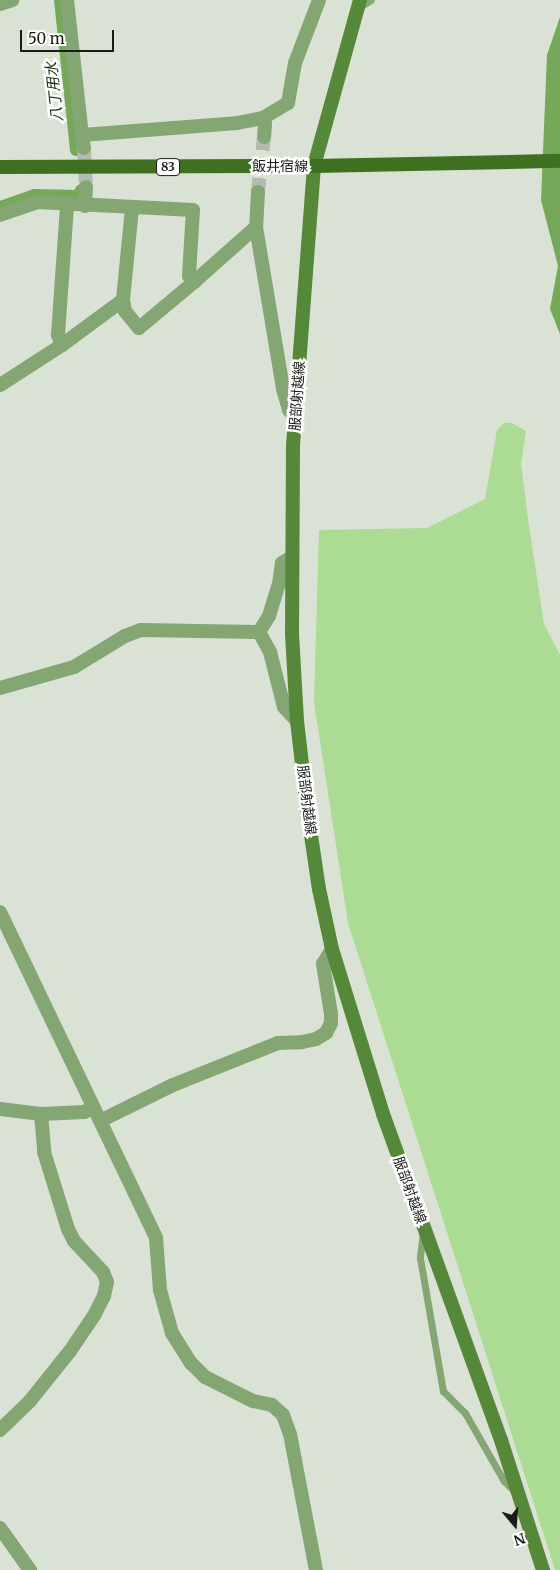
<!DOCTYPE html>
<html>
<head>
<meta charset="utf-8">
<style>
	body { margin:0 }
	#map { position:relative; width:560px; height:1570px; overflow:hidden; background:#dae2d6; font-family:Merriweather,"Noto Sans JP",serif }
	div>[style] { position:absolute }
	.green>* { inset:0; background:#acdb94 }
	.water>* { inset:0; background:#75a859 }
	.canal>* { height:12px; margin:-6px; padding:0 6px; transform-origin:6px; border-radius:6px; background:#75a859 }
	.minor-tunnel>* { height:14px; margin-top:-7px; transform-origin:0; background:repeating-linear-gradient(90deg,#b3bab0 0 14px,transparent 0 21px) }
	.service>* { height:7px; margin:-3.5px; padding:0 3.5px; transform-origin:3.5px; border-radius:3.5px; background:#84a673 }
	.minor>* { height:14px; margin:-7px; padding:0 7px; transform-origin:7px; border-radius:7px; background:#84a673 }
	.secondary>* { height:14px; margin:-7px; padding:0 7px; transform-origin:7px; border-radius:7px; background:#568839 }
	.primary>* { height:14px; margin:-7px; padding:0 7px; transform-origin:7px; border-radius:7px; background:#3f701f }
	span { translate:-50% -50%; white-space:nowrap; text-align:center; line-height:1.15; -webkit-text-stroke:5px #fff; paint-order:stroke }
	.shield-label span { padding:1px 4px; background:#fff; border:1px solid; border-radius:4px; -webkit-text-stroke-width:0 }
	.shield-label { font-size:12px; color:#191c18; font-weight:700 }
	.street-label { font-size:14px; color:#191c18 }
	.water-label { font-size:15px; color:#1c3110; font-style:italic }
	.north { position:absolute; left:490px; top:1500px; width:50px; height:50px; -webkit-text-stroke:4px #fff; paint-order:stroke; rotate:162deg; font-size:14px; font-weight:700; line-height:20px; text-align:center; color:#191c18 }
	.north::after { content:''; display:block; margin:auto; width:18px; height:22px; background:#191c18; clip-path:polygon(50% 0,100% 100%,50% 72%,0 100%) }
	.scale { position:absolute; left:20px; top:30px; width:94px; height:22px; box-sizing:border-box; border:2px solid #191c18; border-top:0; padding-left:6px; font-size:15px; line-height:18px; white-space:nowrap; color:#191c18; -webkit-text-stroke:4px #fff; paint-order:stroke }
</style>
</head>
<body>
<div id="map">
	<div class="green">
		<i style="clip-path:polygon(504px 423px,512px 423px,526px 431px,521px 464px,529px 526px,544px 624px,560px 655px,560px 1570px,555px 1570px,348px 923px,314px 702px,319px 530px,427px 528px,485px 499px,497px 430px)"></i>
	</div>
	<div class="water">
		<i style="clip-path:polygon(560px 17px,560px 334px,550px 309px,558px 266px,541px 200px,547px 55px)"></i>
	</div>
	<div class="canal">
		<i style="left:60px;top:0;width:151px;rotate:83.9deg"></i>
		<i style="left:0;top:207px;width:36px;rotate:-19deg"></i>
		<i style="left:34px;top:195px;width:45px;rotate:1.3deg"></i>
		<i style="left:79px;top:196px;width:6px;rotate:-72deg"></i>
	</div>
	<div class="minor-tunnel">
		<i style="left:84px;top:148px;width:39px;rotate:87deg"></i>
		<i style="left:258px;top:192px;width:55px;rotate:-83.8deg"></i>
	</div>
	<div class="service">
		<i style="left:358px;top:8px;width:15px;rotate:-32deg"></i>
		<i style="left:423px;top:1232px;width:26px;rotate:97deg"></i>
		<i style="left:420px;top:1258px;width:135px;rotate:80.2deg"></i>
		<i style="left:443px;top:1391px;width:31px;rotate:45deg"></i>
		<i style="left:465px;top:1413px;width:78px;rotate:60.2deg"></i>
		<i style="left:504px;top:1481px;width:14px;rotate:45deg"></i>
	</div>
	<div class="minor">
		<i style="left:67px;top:0;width:136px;rotate:83.7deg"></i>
		<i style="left:82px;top:135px;width:155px;rotate:-4.4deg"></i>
		<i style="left:237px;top:123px;width:26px;rotate:-11deg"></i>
		<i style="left:263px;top:118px;width:29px;rotate:-31deg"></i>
		<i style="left:288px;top:103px;width:41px;rotate:-80.1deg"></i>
		<i style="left:295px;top:63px;width:67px;rotate:-69.1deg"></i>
		<i style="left:0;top:4px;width:13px;rotate:-18deg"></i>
		<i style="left:263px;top:118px;width:6px;rotate:72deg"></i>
		<i style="left:265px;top:124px;width:13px;rotate:94deg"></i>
		<i style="left:82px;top:135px;width:13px;rotate:81deg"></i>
		<i style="left:258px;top:192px;width:35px;rotate:93deg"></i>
		<i style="left:256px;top:227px;width:164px;rotate:80.5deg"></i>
		<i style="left:283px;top:389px;width:22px;rotate:74deg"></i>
		<i style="left:289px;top:410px;width:8px;rotate:45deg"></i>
		<i style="left:85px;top:206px;width:19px;rotate:-87deg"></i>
		<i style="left:132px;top:208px;width:92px;rotate:95.6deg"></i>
		<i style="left:123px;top:300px;width:11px;rotate:80deg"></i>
		<i style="left:125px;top:311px;width:22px;rotate:51deg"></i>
		<i style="left:139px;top:328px;width:72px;rotate:-39.9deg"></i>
		<i style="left:0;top:215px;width:39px;rotate:-19deg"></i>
		<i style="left:37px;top:202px;width:156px;rotate:2.9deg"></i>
		<i style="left:193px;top:210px;width:66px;rotate:93.5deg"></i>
		<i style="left:189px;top:276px;width:8px;rotate:50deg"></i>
		<i style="left:194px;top:282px;width:83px;rotate:-41.6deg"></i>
		<i style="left:62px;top:345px;width:11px;rotate:-112deg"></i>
		<i style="left:58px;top:335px;width:130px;rotate:-86deg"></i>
		<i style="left:0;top:385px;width:74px;rotate:-32.8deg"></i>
		<i style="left:62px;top:345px;width:76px;rotate:-36.4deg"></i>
		<i style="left:259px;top:632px;width:23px;rotate:61deg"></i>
		<i style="left:270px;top:652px;width:57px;rotate:75.7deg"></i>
		<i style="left:284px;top:707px;width:19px;rotate:47deg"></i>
		<i style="left:259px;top:632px;width:19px;rotate:-58deg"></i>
		<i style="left:269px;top:616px;width:34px;rotate:-73deg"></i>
		<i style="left:279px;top:584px;width:21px;rotate:-82deg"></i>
		<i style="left:282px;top:563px;width:12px;rotate:-31deg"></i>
		<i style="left:0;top:688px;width:77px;rotate:-15.8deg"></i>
		<i style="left:74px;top:667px;width:60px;rotate:-31.3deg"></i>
		<i style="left:125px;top:636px;width:17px;rotate:-21deg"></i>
		<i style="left:141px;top:630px;width:118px;rotate:1deg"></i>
		<i style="left:0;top:912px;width:361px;rotate:64.4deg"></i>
		<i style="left:156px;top:1238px;width:52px;rotate:85.6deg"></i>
		<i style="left:160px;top:1290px;width:45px;rotate:74.4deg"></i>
		<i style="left:172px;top:1333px;width:36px;rotate:58deg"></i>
		<i style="left:191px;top:1363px;width:20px;rotate:45deg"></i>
		<i style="left:205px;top:1377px;width:54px;rotate:26.6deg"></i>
		<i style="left:253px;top:1401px;width:19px;rotate:12deg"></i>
		<i style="left:272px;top:1405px;width:15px;rotate:42deg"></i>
		<i style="left:283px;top:1415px;width:20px;rotate:70deg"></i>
		<i style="left:290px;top:1434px;width:138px;rotate:79.2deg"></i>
		<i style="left:0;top:1109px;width:41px;rotate:7deg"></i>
		<i style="left:41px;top:1114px;width:38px;rotate:85deg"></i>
		<i style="left:44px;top:1152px;width:81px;rotate:72.7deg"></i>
		<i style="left:68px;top:1229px;width:13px;rotate:63deg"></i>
		<i style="left:74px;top:1241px;width:42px;rotate:46.9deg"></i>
		<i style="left:103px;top:1272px;width:11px;rotate:68deg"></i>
		<i style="left:107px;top:1282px;width:14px;rotate:102deg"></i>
		<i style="left:104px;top:1296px;width:20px;rotate:117deg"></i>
		<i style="left:95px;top:1314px;width:45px;rotate:124deg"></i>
		<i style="left:70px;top:1351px;width:64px;rotate:128.7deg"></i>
		<i style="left:30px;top:1401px;width:42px;rotate:136deg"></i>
		<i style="left:41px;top:1114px;width:43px;rotate:-2.7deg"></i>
		<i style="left:84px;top:1112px;width:10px;rotate:-24deg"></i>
		<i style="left:100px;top:1121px;width:81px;rotate:-26.3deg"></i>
		<i style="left:173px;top:1085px;width:113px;rotate:-21.8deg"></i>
		<i style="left:278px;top:1043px;width:24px;rotate:-2deg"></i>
		<i style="left:302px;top:1042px;width:14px;rotate:-12deg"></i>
		<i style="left:316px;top:1039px;width:12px;rotate:-31deg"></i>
		<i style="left:326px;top:1033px;width:11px;rotate:-63deg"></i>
		<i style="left:331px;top:1023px;width:9px;rotate:-90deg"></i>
		<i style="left:331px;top:1014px;width:51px;rotate:-99.1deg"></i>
		<i style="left:323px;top:964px;width:17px;rotate:-59deg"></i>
		<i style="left:0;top:1528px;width:52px;rotate:54.5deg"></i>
	</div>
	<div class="secondary">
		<i style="left:360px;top:0;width:172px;rotate:105.5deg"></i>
		<i style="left:314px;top:166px;width:281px;rotate:94.3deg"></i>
		<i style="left:293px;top:446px;width:188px;rotate:90.3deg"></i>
		<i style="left:292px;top:634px;width:87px;rotate:86.7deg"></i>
		<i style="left:297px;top:721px;width:88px;rotate:83.4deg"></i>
		<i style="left:307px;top:808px;width:82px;rotate:81.6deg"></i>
		<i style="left:319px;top:889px;width:61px;rotate:77.8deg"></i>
		<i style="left:332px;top:949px;width:173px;rotate:72.8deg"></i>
		<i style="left:383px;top:1114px;width:347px;rotate:70.1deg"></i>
		<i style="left:501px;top:1440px;width:137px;rotate:72.1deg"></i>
	</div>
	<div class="primary">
		<i style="left:0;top:167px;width:314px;rotate:-0.2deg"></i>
		<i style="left:314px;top:166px;width:246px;rotate:-1.2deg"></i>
	</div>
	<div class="shield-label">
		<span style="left:168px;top:167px">83</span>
	</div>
	<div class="street-label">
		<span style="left:280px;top:166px">飯井宿線</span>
		<span style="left:297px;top:396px;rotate:-86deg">服部射越線</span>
		<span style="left:307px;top:800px;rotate:83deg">服部射越線</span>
		<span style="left:410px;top:1190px;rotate:70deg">服部射越線</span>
	</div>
	<div class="water-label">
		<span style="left:54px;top:92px;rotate:-96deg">八丁用水</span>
	</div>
	<div class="north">N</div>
	<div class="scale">50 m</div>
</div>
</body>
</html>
